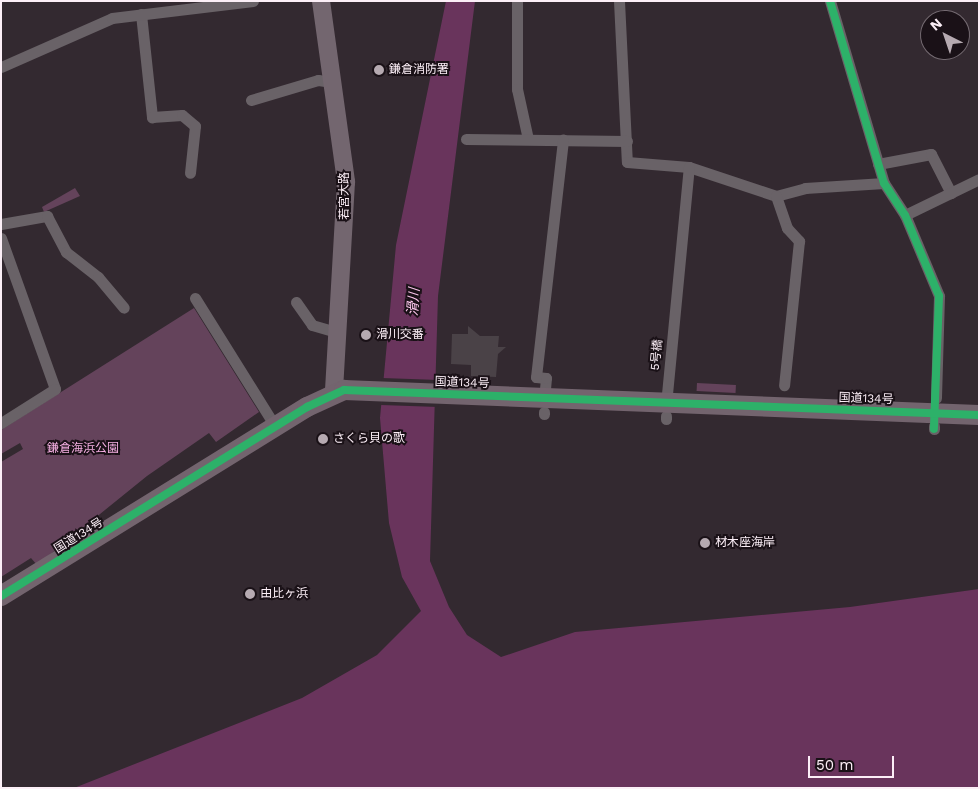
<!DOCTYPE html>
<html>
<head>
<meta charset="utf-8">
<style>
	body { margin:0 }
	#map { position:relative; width:980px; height:789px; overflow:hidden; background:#332930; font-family:"Work Sans","Noto Sans JP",sans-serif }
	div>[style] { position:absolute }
	.green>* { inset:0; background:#64435b; transform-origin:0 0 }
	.water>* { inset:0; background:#69345c }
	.pier>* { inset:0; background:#332930; transform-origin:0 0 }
	.building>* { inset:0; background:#4a4247 }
	.street>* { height:11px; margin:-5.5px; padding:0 5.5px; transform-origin:5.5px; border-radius:5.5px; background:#696267 }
	.primary>* { height:18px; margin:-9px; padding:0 9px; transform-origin:9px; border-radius:9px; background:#73666f }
	.highway>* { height:20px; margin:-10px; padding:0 10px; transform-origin:10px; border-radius:10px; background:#73646e }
	.cycleway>* { height:8px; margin:-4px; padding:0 4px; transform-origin:4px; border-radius:4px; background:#2db169 }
	.dots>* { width:14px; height:14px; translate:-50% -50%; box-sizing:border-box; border:2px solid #1a1117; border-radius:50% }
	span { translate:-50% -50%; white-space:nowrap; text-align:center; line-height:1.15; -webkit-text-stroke:4px #1a1117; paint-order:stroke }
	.poi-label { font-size:12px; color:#fceff7 }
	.left { translate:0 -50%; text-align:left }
	.street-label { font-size:12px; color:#fceff7 }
	.park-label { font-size:12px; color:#f5afe2 }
	.water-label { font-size:14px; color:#fdc7ed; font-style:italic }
	.frame { position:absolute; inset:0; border:2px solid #fceff7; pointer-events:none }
	.north { position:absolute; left:920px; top:10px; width:50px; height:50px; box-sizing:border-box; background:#1a1117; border:1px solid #746a71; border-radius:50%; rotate:319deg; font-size:14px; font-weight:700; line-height:20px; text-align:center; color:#fceff7 }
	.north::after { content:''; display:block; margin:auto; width:18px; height:22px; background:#b6aab1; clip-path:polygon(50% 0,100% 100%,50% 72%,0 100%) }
	.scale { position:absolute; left:808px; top:756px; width:86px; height:22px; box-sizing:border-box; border:2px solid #fceff7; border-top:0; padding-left:6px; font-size:15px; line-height:18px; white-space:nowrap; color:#fceff7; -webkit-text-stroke:4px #1a1117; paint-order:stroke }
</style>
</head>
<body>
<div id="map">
	<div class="green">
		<i style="clip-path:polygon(75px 188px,80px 196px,44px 212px,42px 207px)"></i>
		<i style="clip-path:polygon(194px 308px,259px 412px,216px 442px,209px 433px,147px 476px,37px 565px,31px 558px,1px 577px,1px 462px,23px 449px,20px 443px,1px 454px,1px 430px)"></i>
		<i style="left:697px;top:383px;width:39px;height:8px;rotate:3deg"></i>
	</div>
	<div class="water">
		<i style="clip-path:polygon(446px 1px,475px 1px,438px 296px,430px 561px,449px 607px,467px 635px,501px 657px,575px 632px,850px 607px,979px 589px,979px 788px,74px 788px,302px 698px,377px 655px,421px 611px,402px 577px,389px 523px,380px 418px,396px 245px)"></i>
	</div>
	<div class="pier">
		<i style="left:382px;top:378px;width:57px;height:27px;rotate:2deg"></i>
	</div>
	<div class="building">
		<i style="clip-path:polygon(468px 326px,480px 336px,499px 336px,498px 347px,506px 347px,498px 354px,496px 377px,471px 376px,471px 365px,451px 364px,452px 334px,468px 334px)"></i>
	</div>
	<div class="street">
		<i style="left:517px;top:1px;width:88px;rotate:90deg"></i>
		<i style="left:517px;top:89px;width:51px;rotate:77.6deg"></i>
		<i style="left:619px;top:1px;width:161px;rotate:87.2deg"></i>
		<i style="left:627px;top:162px;width:62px;rotate:4.6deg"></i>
		<i style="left:689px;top:167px;width:92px;rotate:18.4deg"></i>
		<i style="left:776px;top:196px;width:30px;rotate:-15deg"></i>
		<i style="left:805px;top:188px;width:79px;rotate:-3.6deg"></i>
		<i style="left:830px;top:1px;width:190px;rotate:73.5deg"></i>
		<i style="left:884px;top:183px;width:38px;rotate:57deg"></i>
		<i style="left:905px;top:215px;width:88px;rotate:67.2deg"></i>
		<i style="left:939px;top:296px;width:102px;rotate:91.7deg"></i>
		<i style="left:141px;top:14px;width:104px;rotate:83.9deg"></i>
		<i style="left:152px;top:117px;width:30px;rotate:-4deg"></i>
		<i style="left:182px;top:115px;width:17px;rotate:40deg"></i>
		<i style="left:195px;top:126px;width:47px;rotate:96.1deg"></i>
		<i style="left:1px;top:67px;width:121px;rotate:-23.8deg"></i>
		<i style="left:112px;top:18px;width:142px;rotate:-6.9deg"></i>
		<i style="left:251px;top:100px;width:70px;rotate:-16.6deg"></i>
		<i style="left:318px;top:80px;width:14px;rotate:8deg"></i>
		<i style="left:466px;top:139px;width:161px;rotate:0.7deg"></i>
		<i style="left:878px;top:164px;width:54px;rotate:-10.7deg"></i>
		<i style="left:931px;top:154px;width:44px;rotate:62.9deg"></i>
		<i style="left:776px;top:196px;width:34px;rotate:71deg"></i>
		<i style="left:787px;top:228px;width:18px;rotate:47deg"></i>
		<i style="left:799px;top:241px;width:145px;rotate:95.9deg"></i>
		<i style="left:905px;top:215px;width:82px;rotate:-25.9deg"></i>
		<i style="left:1px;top:224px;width:47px;rotate:-9.9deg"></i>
		<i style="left:47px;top:216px;width:41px;rotate:62.2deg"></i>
		<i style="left:66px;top:252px;width:41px;rotate:38deg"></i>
		<i style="left:98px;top:277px;width:40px;rotate:50deg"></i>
		<i style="left:1px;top:238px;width:160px;rotate:70.3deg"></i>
		<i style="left:55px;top:389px;width:64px;rotate:147.8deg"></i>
		<i style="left:195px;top:298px;width:151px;rotate:58deg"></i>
		<i style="left:296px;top:302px;width:28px;rotate:55deg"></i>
		<i style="left:312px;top:325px;width:26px;rotate:16deg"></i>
		<i style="left:545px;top:389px;width:11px;rotate:-85deg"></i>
		<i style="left:546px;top:378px;width:10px;rotate:-174deg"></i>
		<i style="left:536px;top:377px;width:239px;rotate:-83.5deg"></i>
		<i style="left:667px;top:394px;width:228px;rotate:-84.5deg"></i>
		<i style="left:544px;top:414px;width:2px;rotate:-90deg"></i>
		<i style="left:666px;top:419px;width:3px;rotate:-90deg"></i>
		<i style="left:934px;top:429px;width:3px;rotate:-90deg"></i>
	</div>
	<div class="primary">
		<i style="left:321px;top:1px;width:183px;rotate:82.1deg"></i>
		<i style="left:346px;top:182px;width:210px;rotate:93.3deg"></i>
	</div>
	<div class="highway">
		<i style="left:1px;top:596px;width:360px;rotate:-31.7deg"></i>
		<i style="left:307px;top:407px;width:41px;rotate:-24.7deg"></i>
		<i style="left:344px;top:390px;width:635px;rotate:2.25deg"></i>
	</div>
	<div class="cycleway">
		<i style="left:830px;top:1px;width:190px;rotate:73.5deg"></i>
		<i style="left:884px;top:183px;width:38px;rotate:57deg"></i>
		<i style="left:905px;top:215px;width:88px;rotate:67.2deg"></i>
		<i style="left:939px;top:296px;width:133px;rotate:92.2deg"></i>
		<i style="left:1px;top:596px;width:360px;rotate:-31.7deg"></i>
		<i style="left:307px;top:407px;width:41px;rotate:-24.7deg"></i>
		<i style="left:344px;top:390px;width:635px;rotate:2.25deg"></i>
	</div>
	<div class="dots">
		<i style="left:379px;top:70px;background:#b6aab1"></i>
		<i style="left:366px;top:335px;background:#b6aab1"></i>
		<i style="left:323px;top:439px;background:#b6aab1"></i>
		<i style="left:705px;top:543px;background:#b6aab1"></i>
		<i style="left:250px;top:594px;background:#b6aab1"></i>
	</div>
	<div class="poi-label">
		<span class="left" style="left:389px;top:70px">鎌倉消防署</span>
		<span class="left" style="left:376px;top:335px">滑川交番</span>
		<span class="left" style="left:333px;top:439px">さくら貝の歌</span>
		<span class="left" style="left:715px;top:543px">材木座海岸</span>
		<span class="left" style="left:260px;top:594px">由比ヶ浜</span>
	</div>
	<div class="street-label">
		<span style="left:345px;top:196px;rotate:-90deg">若宮大路</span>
		<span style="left:657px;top:355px;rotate:-84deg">5号橋</span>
		<span style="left:462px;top:383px;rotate:2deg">国道134号</span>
		<span style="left:866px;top:399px;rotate:2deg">国道134号</span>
		<span style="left:79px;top:536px;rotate:-32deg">国道134号</span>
	</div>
	<div class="park-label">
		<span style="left:83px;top:449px">鎌倉海浜公園</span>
	</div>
	<div class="water-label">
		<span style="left:413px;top:302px;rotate:-86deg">滑川</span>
	</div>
	<div class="frame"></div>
	<div class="north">N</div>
	<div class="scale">50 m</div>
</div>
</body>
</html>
